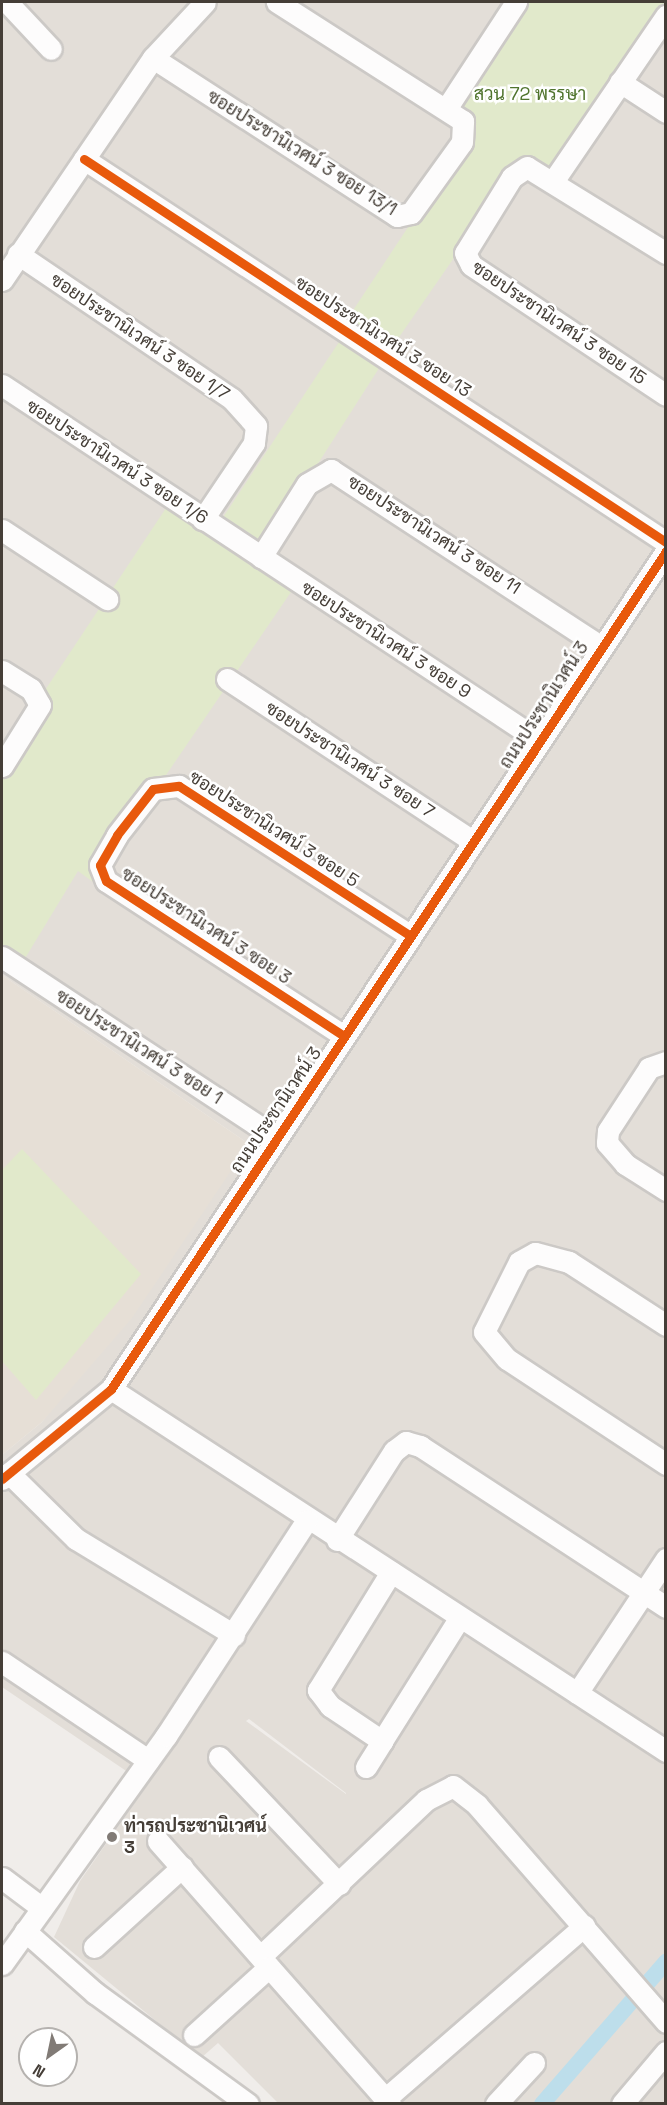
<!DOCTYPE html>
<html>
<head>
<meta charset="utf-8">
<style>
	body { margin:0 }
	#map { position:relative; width:667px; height:2105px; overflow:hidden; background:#f0edea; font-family:"Space Grotesk",Sarabun,sans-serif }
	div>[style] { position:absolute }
	.residential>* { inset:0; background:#e3ded8 }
	.education>* { inset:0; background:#e6dfd6 }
	.green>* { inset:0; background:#e1e9cb }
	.canal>* { height:16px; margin:-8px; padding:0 8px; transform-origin:8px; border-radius:8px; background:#bddeeb }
	.roads { filter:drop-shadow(2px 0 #ccc9c6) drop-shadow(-2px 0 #ccc9c6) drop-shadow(0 2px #ccc9c6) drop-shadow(0 -2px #ccc9c6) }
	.minor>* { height:21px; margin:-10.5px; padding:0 10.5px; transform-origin:10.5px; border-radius:10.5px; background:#fdfcfc }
	.cycleway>* { height:9px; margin:-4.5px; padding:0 4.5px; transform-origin:4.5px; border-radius:4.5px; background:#e8590c }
	.dots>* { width:16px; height:16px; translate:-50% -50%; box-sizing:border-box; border:3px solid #fff; border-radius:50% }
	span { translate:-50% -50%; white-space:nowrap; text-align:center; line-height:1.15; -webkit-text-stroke:5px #fff; paint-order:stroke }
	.park-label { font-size:18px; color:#50742d }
	.street-label { font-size:18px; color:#453e37 }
	.poi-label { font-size:18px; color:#453e37; font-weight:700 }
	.left { translate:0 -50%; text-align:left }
	.frame { position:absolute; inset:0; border:3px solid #453e37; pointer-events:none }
	.north { position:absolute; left:18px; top:2027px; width:60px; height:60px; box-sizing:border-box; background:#fff; border:2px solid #b5b2af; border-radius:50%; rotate:213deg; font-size:16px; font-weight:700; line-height:24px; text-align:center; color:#453e37 }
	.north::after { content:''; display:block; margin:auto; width:21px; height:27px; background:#817b76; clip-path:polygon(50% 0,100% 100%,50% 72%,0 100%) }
</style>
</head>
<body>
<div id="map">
	<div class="residential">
		<i style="clip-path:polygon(evenodd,2px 2px,665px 2px,665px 2103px,278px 2103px,218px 2043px,201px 2058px,54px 1937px,80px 1881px,147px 1785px,2px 1687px,2px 1455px,42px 1422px,249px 1144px,2px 975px,2px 2px,249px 1719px,346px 1793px,346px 1794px,246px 1721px,249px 1719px)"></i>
	</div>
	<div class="education">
		<i style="clip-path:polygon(2px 975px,249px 1144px,132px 1318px,42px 1422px,2px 1455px)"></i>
	</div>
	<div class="green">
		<i style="clip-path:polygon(516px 2px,665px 2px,550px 179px,521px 161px,386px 356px,342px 327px,473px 129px,443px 109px)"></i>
		<i style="clip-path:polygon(343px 336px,383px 362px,255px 562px,291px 592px,93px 882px,78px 871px,24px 960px,2px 945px,2px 755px,168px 505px,214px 531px)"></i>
		<i style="clip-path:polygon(22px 1149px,141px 1274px,36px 1400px,2px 1361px,2px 1170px)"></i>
	</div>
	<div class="canal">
		<i style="left:542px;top:2104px;width:189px;rotate:-48.9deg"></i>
	</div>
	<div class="roads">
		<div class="minor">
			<i style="left:7px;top:2px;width:64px;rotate:46.9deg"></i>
			<i style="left:153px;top:58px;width:291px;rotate:32.9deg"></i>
			<i style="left:397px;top:216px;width:14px;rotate:-12deg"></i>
			<i style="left:411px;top:213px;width:87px;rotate:-54.3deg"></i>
			<i style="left:462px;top:142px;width:21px;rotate:-87deg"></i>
			<i style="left:463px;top:121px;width:221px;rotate:-147.4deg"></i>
			<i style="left:620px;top:82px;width:55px;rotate:33.1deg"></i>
			<i style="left:446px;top:109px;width:128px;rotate:-56.8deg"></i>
			<i style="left:84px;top:159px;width:697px;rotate:33.35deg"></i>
			<i style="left:554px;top:180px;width:199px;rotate:-55.7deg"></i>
			<i style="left:666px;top:253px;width:163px;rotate:-148.3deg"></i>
			<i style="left:527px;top:167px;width:18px;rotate:146deg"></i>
			<i style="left:512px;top:177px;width:89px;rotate:121.7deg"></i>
			<i style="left:465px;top:253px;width:13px;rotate:63deg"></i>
			<i style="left:471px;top:265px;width:234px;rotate:33.7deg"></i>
			<i style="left:18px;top:254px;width:258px;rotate:34.1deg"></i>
			<i style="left:232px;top:399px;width:36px;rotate:48deg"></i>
			<i style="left:256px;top:426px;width:17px;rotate:97deg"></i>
			<i style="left:254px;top:443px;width:92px;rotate:123.9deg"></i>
			<i style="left:2px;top:280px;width:268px;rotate:-55.8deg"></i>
			<i style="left:153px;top:58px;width:76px;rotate:-47.1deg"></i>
			<i style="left:2px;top:385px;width:645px;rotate:33.49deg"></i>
			<i style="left:2px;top:530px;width:126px;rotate:33.3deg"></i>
			<i style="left:261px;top:557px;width:86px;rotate:-57.8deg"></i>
			<i style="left:307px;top:484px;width:28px;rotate:-30deg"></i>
			<i style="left:331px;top:470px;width:324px;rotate:33.2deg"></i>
			<i style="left:2px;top:671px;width:34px;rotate:32deg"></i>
			<i style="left:31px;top:689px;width:18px;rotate:61deg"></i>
			<i style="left:40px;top:705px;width:72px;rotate:121.9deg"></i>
			<i style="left:227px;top:679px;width:295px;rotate:33.4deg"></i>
			<i style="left:2px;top:957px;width:329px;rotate:33.4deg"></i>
			<i style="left:344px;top:1036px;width:284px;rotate:-146.9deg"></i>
			<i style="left:106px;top:881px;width:17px;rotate:-111deg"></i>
			<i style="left:100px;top:865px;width:34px;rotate:-60deg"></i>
			<i style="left:117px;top:835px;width:58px;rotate:-52deg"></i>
			<i style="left:153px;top:789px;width:26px;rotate:-7deg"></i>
			<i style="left:179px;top:786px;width:276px;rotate:32.9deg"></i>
			<i style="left:666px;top:1062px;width:18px;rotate:161deg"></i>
			<i style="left:649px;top:1068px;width:75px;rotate:123.1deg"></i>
			<i style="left:608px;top:1131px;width:12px;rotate:95deg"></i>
			<i style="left:607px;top:1143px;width:28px;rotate:49deg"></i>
			<i style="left:625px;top:1164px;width:49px;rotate:32.4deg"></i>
			<i style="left:666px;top:1325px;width:116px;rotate:-147deg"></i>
			<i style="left:569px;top:1262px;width:35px;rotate:-165deg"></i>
			<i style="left:535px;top:1253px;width:18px;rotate:151deg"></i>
			<i style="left:519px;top:1262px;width:78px;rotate:116.6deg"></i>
			<i style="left:484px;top:1332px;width:35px;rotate:50deg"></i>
			<i style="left:507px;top:1359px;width:191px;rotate:33.4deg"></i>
			<i style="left:111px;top:1389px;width:663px;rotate:33.11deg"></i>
			<i style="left:9px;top:1473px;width:94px;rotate:44.6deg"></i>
			<i style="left:76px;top:1539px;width:185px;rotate:31.3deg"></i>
			<i style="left:2px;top:1479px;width:141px;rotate:-39.5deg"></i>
			<i style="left:111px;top:1389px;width:1005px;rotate:-56.48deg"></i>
			<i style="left:337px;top:1540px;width:106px;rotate:-57.4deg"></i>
			<i style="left:394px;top:1451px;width:15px;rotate:-37deg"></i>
			<i style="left:406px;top:1442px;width:15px;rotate:16deg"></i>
			<i style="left:420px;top:1446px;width:294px;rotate:33.2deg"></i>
			<i style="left:391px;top:1572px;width:139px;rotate:121.7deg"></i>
			<i style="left:318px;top:1690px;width:20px;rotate:53deg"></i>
			<i style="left:330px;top:1706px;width:63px;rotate:33.9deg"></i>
			<i style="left:382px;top:1741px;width:146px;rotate:-57.8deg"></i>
			<i style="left:2px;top:1662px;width:176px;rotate:33.9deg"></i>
			<i style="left:577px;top:1693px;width:161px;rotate:-56.4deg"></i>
			<i style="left:219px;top:1757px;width:175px;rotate:46.6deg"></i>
			<i style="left:366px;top:1767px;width:31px;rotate:-58deg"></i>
			<i style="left:158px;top:1841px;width:351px;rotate:48.6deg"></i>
			<i style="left:2px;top:1878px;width:50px;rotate:36.9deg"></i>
			<i style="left:25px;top:1931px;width:94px;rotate:41.5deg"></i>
			<i style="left:95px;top:1993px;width:189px;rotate:36deg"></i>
			<i style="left:94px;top:1947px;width:119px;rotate:-42.3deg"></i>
			<i style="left:261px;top:1956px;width:227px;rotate:-43.4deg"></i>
			<i style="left:426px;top:1800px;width:30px;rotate:-27deg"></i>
			<i style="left:453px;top:1786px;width:31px;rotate:38deg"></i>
			<i style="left:477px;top:1805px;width:288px;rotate:48.9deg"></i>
			<i style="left:2px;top:1964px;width:281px;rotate:-54.3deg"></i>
			<i style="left:166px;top:1736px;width:257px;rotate:-56.9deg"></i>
			<i style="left:194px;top:2035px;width:101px;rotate:-42.2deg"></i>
			<i style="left:385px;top:2099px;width:264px;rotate:-41deg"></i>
			<i style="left:496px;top:2104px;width:56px;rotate:-47.2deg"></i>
			<i style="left:622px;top:2104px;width:68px;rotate:-49.8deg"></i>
		</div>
	</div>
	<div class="cycleway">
		<i style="left:84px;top:159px;width:697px;rotate:33.35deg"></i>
		<i style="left:344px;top:1036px;width:284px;rotate:-146.9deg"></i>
		<i style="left:106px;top:881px;width:17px;rotate:-111deg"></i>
		<i style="left:100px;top:865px;width:34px;rotate:-60deg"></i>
		<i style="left:117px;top:835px;width:58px;rotate:-52deg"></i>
		<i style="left:153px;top:789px;width:26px;rotate:-7deg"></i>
		<i style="left:179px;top:786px;width:276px;rotate:32.9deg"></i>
		<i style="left:2px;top:1479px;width:141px;rotate:-39.5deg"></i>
		<i style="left:111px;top:1389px;width:1005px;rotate:-56.48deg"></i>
	</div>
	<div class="dots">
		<i style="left:112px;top:1837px;background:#817b76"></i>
	</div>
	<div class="park-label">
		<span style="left:530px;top:94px">สวน 72 พรรษา</span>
	</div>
	<div class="street-label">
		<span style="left:302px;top:153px;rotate:32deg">ซอยประชานิเวศน์ 3 ซอย 13/1</span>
		<span style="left:559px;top:323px;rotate:34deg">ซอยประชานิเวศน์ 3 ซอย 15</span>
		<span style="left:140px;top:337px;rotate:34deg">ซอยประชานิเวศน์ 3 ซอย 1/7</span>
		<span style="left:383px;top:337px;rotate:33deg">ซอยประชานิเวศน์ 3 ซอย 13</span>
		<span style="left:117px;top:462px;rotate:33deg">ซอยประชานิเวศน์ 3 ซอย 1/6</span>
		<span style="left:434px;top:535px;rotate:33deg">ซอยประชานิเวศน์ 3 ซอย 11</span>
		<span style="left:386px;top:640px;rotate:33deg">ซอยประชานิเวศน์ 3 ซอย 9</span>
		<span style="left:544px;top:705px;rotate:-57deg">ถนนประชานิเวศน์ 3</span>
		<span style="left:350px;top:760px;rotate:33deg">ซอยประชานิเวศน์ 3 ซอย 7</span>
		<span style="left:274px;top:829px;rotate:33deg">ซอยประชานิเวศน์ 3 ซอย 5</span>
		<span style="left:206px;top:926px;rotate:33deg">ซอยประชานิเวศน์ 3 ซอย 3</span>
		<span style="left:139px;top:1047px;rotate:33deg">ซอยประชานิเวศน์ 3 ซอย 1</span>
		<span style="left:276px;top:1110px;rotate:-56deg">ถนนประชานิเวศน์ 3</span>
	</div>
	<div class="poi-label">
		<span class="left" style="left:124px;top:1837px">ท่ารถประชานิเวศน์<br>3</span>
	</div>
	<div class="frame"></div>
	<div class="north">N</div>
</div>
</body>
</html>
